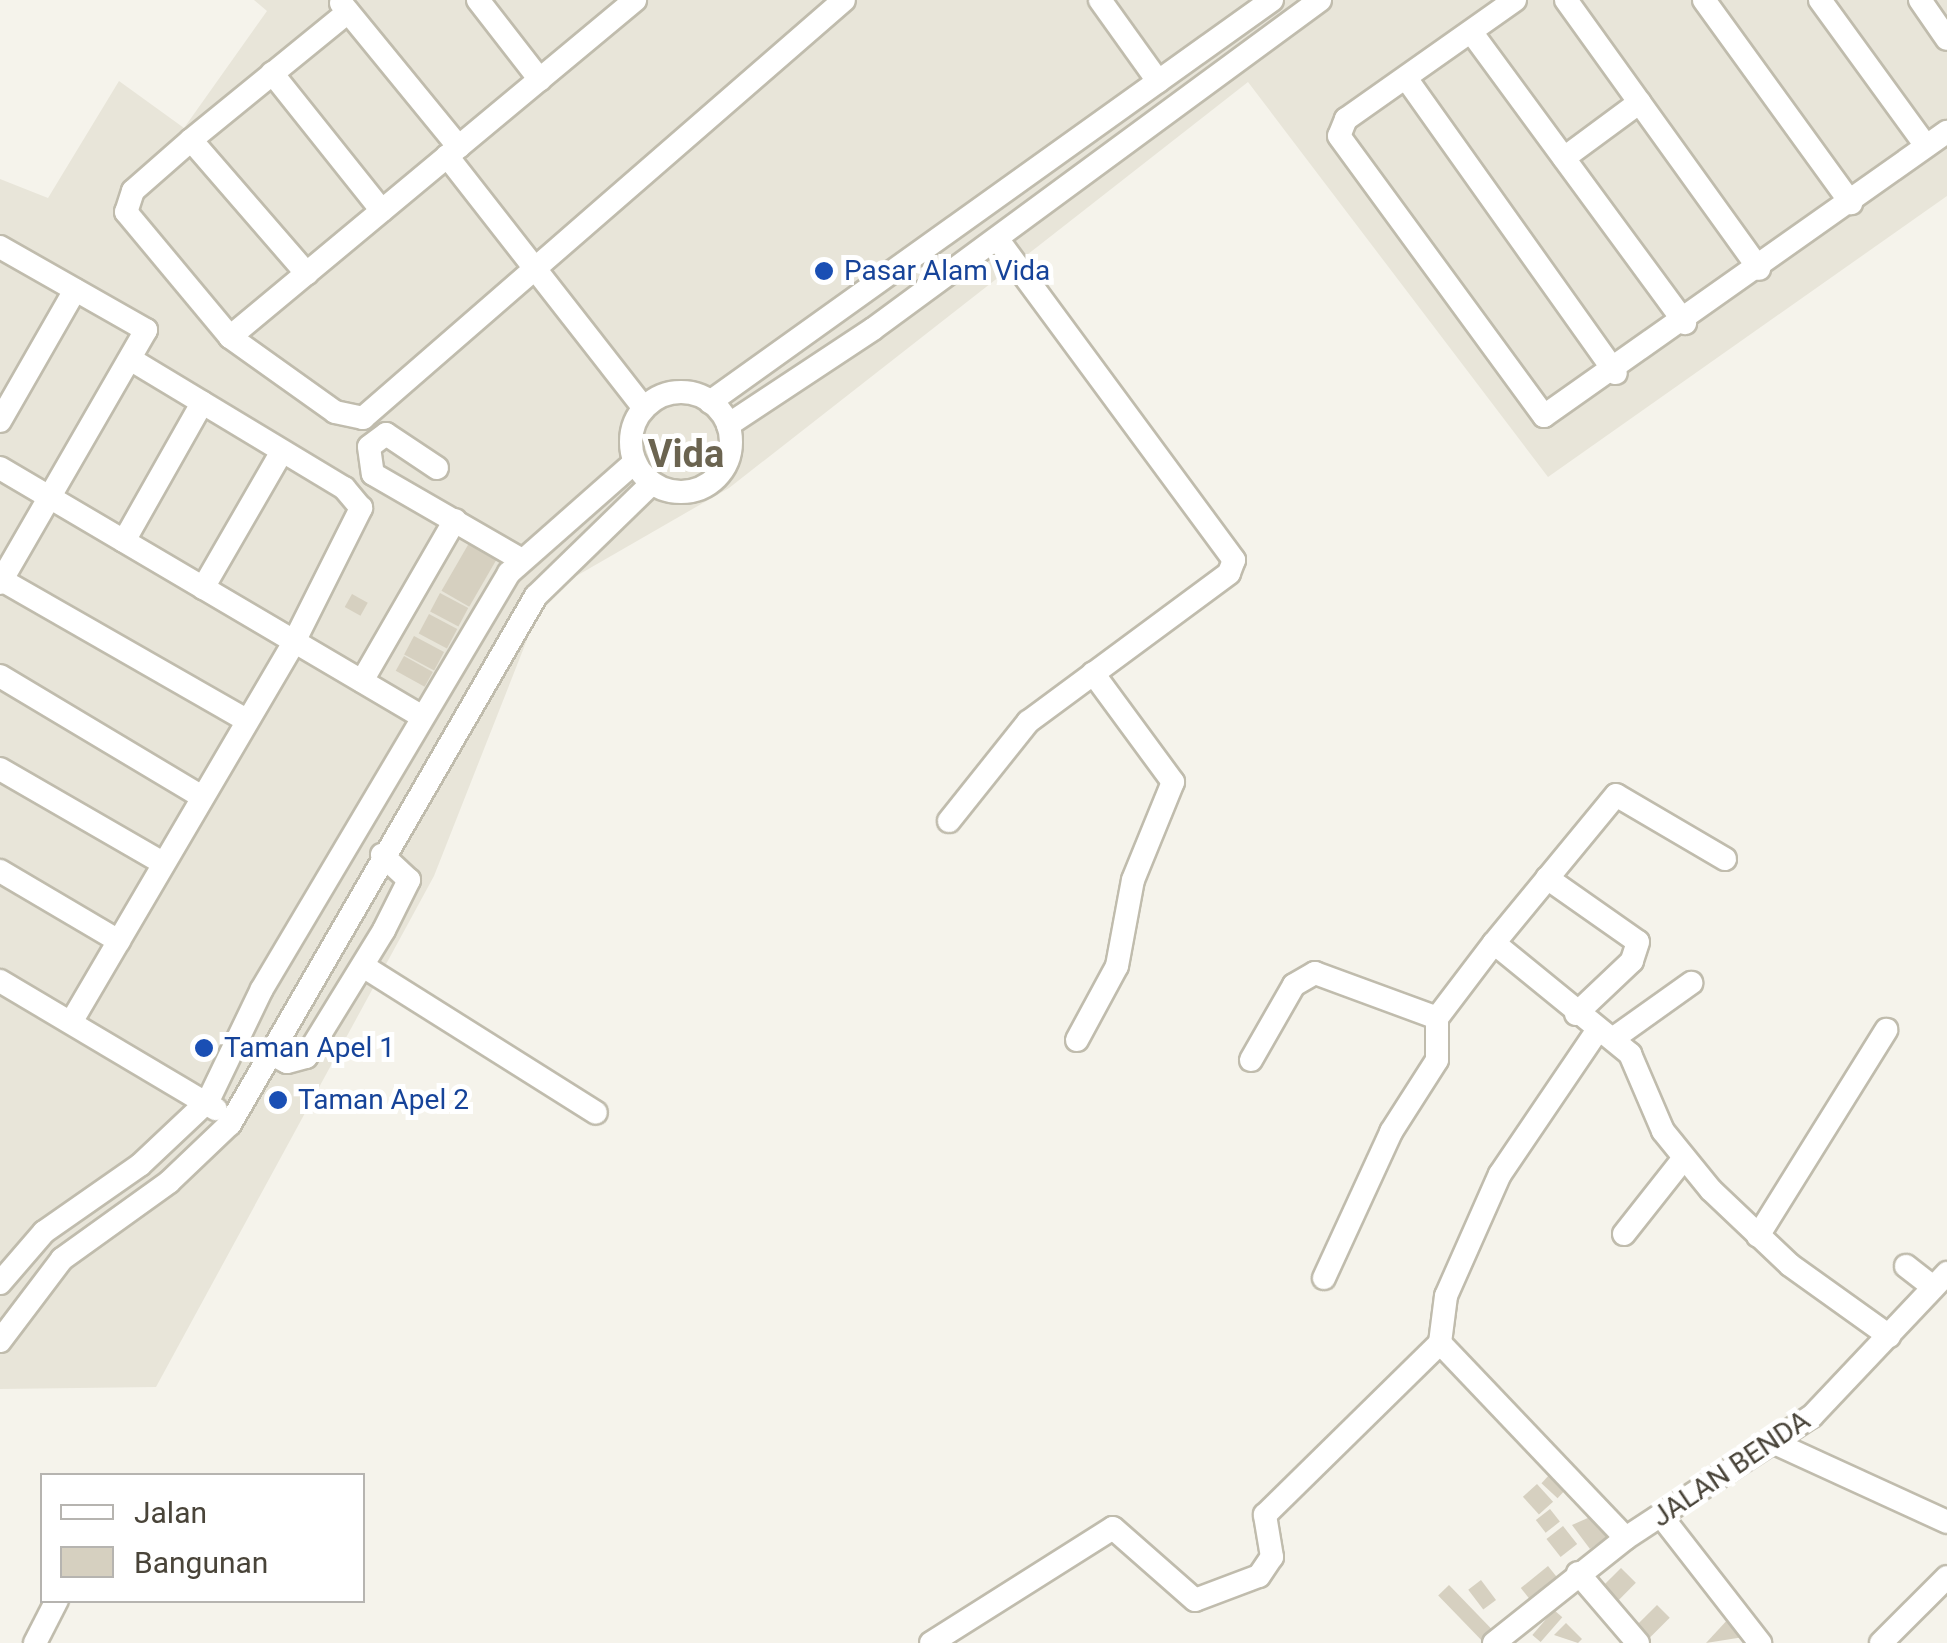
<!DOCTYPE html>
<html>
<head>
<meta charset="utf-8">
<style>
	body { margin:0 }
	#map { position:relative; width:1947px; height:1643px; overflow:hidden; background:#f5f3eb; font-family:Roboto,sans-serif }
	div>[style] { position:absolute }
	.residential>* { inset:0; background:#e8e5d9 }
	.building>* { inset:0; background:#d6d0c0; transform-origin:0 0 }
	.roads { filter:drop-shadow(2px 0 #c0bcad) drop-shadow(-2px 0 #c0bcad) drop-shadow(0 2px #c0bcad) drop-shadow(0 -2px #c0bcad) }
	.minor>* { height:22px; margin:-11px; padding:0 11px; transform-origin:11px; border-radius:11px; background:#fff }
	.minor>.ring { margin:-11px; padding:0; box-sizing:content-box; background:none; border:22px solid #fff; border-radius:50% }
	.dots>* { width:28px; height:28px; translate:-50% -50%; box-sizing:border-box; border:5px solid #fff; border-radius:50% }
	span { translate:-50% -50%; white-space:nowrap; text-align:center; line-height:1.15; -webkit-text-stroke:10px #fff; paint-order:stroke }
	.transit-label { font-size:28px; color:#164399 }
	.left { translate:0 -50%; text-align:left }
	.street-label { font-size:28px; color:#494439 }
	.district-label { font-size:38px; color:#6b6450; font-weight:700 }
	.legend { position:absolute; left:40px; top:1473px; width:325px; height:130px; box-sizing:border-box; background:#fff; border:2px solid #b6b4b0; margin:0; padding:12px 18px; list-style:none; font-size:30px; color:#494439 }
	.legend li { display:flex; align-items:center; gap:20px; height:50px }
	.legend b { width:50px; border:2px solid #b6b4b0 }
</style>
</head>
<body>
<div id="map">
	<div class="residential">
		<i style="clip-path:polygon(254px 0,1947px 0,1947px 196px,1548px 477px,1248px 82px,729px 488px,545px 594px,434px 876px,156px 1387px,0 1389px,0 179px,48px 198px,119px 81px,184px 128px,267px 11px)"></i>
	</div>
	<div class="building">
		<i style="left:472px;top:538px;width:32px;height:61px;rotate:30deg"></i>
		<i style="left:440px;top:593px;width:32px;height:21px;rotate:28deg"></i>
		<i style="left:352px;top:594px;width:18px;height:15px;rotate:29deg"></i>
		<i style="left:429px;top:614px;width:32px;height:22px;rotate:28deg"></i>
		<i style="left:414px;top:636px;width:34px;height:21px;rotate:28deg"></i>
		<i style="left:404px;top:656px;width:33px;height:17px;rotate:29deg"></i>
		<i style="left:1551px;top:1473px;width:22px;height:14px;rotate:43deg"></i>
		<i style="left:1537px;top:1484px;width:24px;height:19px;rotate:48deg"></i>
		<i style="left:1550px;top:1509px;width:16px;height:18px;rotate:52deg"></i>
		<i style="clip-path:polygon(1599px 1513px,1613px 1532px,1590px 1549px,1572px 1525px)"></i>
		<i style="left:1563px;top:1526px;width:23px;height:21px;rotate:52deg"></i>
		<i style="left:1548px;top:1566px;width:14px;height:35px;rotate:51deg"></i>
		<i style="left:1621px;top:1568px;width:21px;height:28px;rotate:45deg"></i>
		<i style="left:1481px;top:1580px;width:25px;height:16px;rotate:53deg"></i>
		<i style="left:1449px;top:1585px;width:63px;height:15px;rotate:46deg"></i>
		<i style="left:1657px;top:1605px;width:18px;height:33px;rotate:45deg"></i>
		<i style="left:1554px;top:1610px;width:11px;height:33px;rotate:41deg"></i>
		<i style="clip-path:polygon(1730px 1617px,1750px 1636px,1706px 1643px)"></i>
		<i style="clip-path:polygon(1566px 1623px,1582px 1639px,1578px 1643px,1554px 1635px)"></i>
	</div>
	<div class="roads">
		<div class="minor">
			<i style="left:478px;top:0;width:101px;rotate:52.2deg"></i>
			<i style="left:1100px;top:0;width:100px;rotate:54.4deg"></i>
			<i style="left:1515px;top:0;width:207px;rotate:144.8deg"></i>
			<i style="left:1346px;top:119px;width:18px;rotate:112deg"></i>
			<i style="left:1339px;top:136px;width:347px;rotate:53.8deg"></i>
			<i style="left:1544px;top:416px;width:493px;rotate:-35.2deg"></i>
			<i style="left:1566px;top:0;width:331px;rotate:54.3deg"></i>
			<i style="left:1704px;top:0;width:251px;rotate:54.1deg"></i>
			<i style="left:1820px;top:0;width:180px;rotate:54deg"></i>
			<i style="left:1920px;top:0;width:47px;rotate:55.3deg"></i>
			<i style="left:341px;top:3px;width:186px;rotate:50.7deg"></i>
			<i style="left:348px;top:12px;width:203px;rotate:140.8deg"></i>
			<i style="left:191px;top:140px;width:77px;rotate:138.7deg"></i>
			<i style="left:133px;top:191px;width:22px;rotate:108deg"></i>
			<i style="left:126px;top:212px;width:163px;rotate:50.2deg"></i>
			<i style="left:230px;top:337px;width:129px;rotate:35.5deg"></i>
			<i style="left:335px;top:412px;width:29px;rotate:12deg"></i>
			<i style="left:363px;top:418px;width:637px;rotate:-40.99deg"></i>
			<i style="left:1472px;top:33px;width:360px;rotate:53.7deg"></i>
			<i style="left:272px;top:73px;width:176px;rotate:51.4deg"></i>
			<i style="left:1406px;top:78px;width:362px;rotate:54.6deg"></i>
			<i style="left:191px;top:140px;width:177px;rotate:49.1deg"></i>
			<i style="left:447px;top:156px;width:320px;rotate:52deg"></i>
			<i style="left:1564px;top:158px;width:94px;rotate:-36.4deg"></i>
			<i style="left:0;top:247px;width:168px;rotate:29.6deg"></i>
			<i style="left:146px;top:330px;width:292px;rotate:120deg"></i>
			<i style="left:230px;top:337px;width:527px;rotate:-39.76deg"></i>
			<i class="ring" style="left:631px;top:392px;width:78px;height:78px"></i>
			<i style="left:710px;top:402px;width:691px;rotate:-35.58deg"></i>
			<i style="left:0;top:421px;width:151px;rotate:-60.2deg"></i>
			<i style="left:728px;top:425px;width:174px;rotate:-33.5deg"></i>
			<i style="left:873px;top:329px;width:555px;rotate:-36.35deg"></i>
			<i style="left:0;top:468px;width:489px;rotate:30.5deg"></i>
			<i style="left:437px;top:468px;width:61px;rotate:-146.3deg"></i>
			<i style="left:386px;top:434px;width:21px;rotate:143deg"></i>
			<i style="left:369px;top:447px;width:27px;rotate:82deg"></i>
			<i style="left:373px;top:474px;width:170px;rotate:30deg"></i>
			<i style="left:124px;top:541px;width:159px;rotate:-60.5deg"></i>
			<i style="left:0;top:579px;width:284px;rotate:29.8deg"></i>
			<i style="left:203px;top:588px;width:156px;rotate:-60deg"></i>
			<i style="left:0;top:676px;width:235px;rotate:30.9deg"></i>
			<i style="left:362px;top:681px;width:186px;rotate:-60deg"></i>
			<i style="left:0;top:769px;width:188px;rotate:30deg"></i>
			<i style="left:949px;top:821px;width:127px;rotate:-51.4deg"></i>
			<i style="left:1028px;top:722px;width:250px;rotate:-36.5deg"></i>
			<i style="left:1229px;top:573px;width:14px;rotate:-69deg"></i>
			<i style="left:1234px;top:560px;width:399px;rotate:-126.4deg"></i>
			<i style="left:1725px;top:859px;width:126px;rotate:-149.6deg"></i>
			<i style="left:1616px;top:795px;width:192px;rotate:129.5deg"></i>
			<i style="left:1494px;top:943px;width:176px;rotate:39.2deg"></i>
			<i style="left:1630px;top:1054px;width:84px;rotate:66.8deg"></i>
			<i style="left:1663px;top:1131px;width:76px;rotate:50.9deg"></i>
			<i style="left:1711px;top:1190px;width:109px;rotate:43.5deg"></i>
			<i style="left:1790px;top:1265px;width:122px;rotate:35.6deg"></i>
			<i style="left:0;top:871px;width:138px;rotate:30.5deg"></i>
			<i style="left:1547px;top:878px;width:111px;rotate:35.1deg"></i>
			<i style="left:1638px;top:942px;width:20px;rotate:108deg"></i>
			<i style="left:1632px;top:961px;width:77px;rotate:136.6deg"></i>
			<i style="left:363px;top:966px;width:275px;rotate:32.2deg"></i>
			<i style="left:0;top:981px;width:251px;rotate:30.7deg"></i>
			<i style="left:73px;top:1019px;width:439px;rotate:-59.6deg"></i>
			<i style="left:295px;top:640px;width:148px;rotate:-63.4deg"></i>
			<i style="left:361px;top:508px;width:26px;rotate:-130deg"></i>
			<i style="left:344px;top:488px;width:248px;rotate:-148.9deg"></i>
			<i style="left:1597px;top:1031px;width:173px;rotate:124.1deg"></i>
			<i style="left:1500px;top:1174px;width:133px;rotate:113.9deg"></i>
			<i style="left:1446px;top:1296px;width:47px;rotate:97.3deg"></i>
			<i style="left:1440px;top:1343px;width:269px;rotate:46.4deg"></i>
			<i style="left:1614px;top:1038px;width:95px;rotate:-35.5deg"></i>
			<i style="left:1077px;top:1040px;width:84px;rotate:-61.6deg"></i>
			<i style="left:1117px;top:966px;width:87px;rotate:-79.5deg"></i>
			<i style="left:1133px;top:880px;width:106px;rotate:-67.8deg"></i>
			<i style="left:1173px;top:782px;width:135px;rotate:-126.3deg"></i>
			<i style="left:268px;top:1052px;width:21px;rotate:28deg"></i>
			<i style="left:287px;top:1062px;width:20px;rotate:-15deg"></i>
			<i style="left:306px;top:1057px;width:149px;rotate:-58.4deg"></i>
			<i style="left:384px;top:930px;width:56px;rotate:-63.4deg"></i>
			<i style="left:409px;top:880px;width:37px;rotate:-137deg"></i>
			<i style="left:1251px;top:1060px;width:86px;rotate:-60.2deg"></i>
			<i style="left:1294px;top:985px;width:24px;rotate:-30deg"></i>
			<i style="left:1315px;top:973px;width:130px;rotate:20.2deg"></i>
			<i style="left:1624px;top:1234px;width:97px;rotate:-51.7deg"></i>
			<i style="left:1758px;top:1236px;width:243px;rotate:-58.1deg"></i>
			<i style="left:1906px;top:1266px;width:34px;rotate:38deg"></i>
			<i style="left:1324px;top:1278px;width:161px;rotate:-65.3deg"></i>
			<i style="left:1391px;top:1132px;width:85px;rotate:-57.4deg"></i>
			<i style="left:1437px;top:1060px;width:42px;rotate:-90deg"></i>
			<i style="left:1437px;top:1018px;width:94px;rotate:-52.8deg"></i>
			<i style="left:0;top:1283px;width:67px;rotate:-49.2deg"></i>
			<i style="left:44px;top:1232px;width:117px;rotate:-34.9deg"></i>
			<i style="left:140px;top:1165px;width:93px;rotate:-43.3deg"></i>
			<i style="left:208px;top:1101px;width:124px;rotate:-64.3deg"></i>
			<i style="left:262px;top:989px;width:484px;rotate:-59.3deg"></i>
			<i style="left:509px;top:573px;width:168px;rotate:-41.4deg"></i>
			<i style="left:0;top:1341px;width:103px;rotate:-52.9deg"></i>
			<i style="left:62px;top:1259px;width:132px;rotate:-35.7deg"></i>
			<i style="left:169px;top:1182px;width:84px;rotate:-43.6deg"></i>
			<i style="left:230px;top:1124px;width:610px;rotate:-59.91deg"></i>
			<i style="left:536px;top:596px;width:162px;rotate:-44.2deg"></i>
			<i style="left:1777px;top:1444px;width:187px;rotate:24.6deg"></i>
			<i style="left:1662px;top:1517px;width:160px;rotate:52.1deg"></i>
			<i style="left:1578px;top:1573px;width:92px;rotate:49.4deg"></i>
			<i style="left:35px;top:1643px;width:48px;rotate:-62.9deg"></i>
			<i style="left:931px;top:1643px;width:215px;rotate:-32.3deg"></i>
			<i style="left:1113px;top:1528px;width:109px;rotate:41.3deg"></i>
			<i style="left:1195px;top:1600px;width:68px;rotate:-20.6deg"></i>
			<i style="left:1259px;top:1576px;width:23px;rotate:-56deg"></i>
			<i style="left:1272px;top:1557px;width:43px;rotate:-99.5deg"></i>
			<i style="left:1265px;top:1515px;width:245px;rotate:-44.5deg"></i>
			<i style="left:1494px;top:1643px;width:169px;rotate:-38.5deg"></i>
			<i style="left:1626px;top:1538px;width:222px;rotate:-33.3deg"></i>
			<i style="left:1812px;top:1416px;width:197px;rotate:-46.6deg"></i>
			<i style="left:1881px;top:1643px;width:93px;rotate:-45deg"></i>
		</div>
	</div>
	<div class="dots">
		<i style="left:824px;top:271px;background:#1a4fb4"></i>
		<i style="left:204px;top:1048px;background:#1a4fb4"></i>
		<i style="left:278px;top:1100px;background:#1a4fb4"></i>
	</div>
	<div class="transit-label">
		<span class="left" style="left:844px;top:271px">Pasar Alam Vida</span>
		<span class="left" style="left:224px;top:1048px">Taman Apel 1</span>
		<span class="left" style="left:298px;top:1100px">Taman Apel 2</span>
	</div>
	<div class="street-label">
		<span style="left:1731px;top:1469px;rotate:-34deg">JALAN BENDA</span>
	</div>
	<div class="district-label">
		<span style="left:686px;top:455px">Vida</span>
	</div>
	<ul class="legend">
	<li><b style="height:12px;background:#fff"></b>Jalan</li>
	<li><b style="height:28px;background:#d6d0c0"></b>Bangunan</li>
	</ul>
</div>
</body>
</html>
